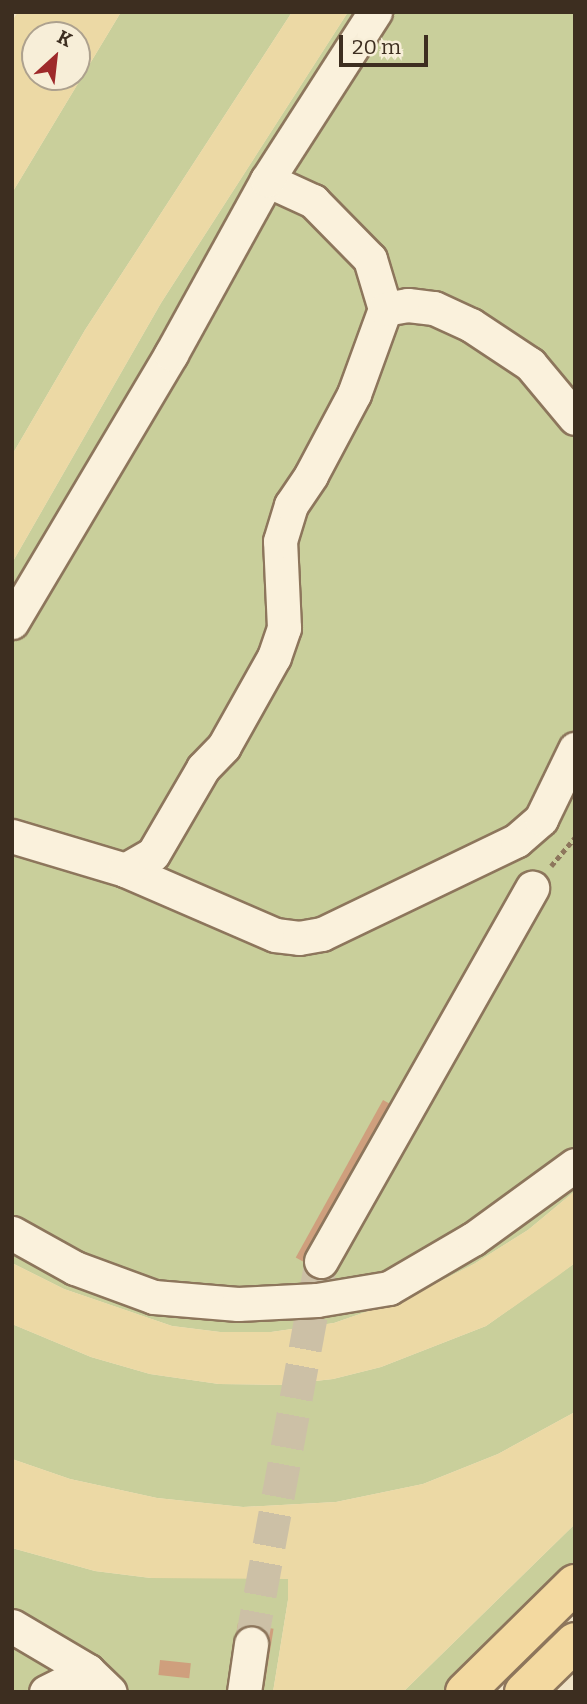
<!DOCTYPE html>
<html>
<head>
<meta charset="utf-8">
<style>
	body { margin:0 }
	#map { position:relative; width:587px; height:1704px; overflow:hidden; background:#f0e4c8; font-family:Bitter,serif }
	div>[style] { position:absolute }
	.green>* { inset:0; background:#c9cf9b }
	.sand>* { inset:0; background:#ecd9a5 }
	.building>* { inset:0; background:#cf9f7d; transform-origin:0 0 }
	.minor-tunnel>* { height:33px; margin-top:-16.5px; transform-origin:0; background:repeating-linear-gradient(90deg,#ccc0a6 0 33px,transparent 0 50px) }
	.path>* { height:4.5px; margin-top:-2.25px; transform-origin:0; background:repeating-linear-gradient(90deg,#8d765c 0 5px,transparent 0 8.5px) }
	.roads { filter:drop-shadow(2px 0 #8d765c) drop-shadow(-2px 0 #8d765c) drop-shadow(0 2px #8d765c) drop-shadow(0 -2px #8d765c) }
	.minor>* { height:33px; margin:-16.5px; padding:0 16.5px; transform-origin:16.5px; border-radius:16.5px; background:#faf1dc }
	.major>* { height:38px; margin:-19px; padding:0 19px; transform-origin:19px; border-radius:19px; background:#f3d9a0 }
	span { translate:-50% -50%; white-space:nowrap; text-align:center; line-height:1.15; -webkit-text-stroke:6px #f7eed8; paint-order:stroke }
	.frame { position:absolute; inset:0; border:14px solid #3d2e20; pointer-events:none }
	.north { position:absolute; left:21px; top:21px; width:70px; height:70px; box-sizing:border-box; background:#f7eed8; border:2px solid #ada18e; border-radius:50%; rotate:27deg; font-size:19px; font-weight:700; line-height:28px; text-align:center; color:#3d2e20 }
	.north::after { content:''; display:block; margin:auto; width:24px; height:32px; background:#9e2a2b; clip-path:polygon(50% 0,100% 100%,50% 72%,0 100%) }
	.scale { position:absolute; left:339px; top:35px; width:89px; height:32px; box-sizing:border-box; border:4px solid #3d2e20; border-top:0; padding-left:9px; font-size:21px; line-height:24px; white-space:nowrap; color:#3d2e20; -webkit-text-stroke:5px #f7eed8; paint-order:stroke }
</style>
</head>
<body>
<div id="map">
	<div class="green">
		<i style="clip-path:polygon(121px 12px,292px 12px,85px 330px,12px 455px,12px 193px)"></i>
		<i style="clip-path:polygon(348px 12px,575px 12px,575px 1191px,528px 1230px,474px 1264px,409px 1297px,334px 1323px,271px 1332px,220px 1332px,172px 1326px,64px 1289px,12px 1263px,12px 563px,161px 303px)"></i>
		<i style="clip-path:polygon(575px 1263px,575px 1412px,498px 1454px,423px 1484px,336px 1502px,243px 1507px,157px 1498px,70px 1479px,12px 1459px,12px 1324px,91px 1357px,150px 1374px,219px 1384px,279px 1385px,333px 1379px,381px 1367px,486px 1326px)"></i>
		<i style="clip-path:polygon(575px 1524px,575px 1576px,451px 1692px,403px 1692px)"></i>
		<i style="clip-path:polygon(12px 1548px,95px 1571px,151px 1578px,289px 1578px,288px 1600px,273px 1692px,12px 1692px)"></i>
	</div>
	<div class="sand">
		<i style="clip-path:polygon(evenodd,18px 12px,121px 12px,12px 193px,12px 21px,18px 12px,35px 35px,77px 35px,77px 77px,35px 77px,35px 35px)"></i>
		<i style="clip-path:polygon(292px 12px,348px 12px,161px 303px,12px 563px,12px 455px,85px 330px)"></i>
		<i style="clip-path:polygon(575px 1191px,575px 1263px,559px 1275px,486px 1326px,381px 1367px,333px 1379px,279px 1385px,219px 1384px,150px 1374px,91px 1357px,12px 1324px,12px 1263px,64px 1289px,172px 1326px,220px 1332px,271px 1332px,334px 1323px,409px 1297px,474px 1264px,528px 1230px)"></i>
		<i style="clip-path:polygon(575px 1412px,575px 1524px,403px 1692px,273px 1692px,288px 1600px,288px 1579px,151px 1578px,95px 1571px,12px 1548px,12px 1459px,70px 1479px,157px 1498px,243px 1507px,336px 1502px,423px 1484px,498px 1454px)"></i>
	</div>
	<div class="building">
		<i style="left:383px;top:1100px;width:43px;height:180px;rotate:29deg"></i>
		<i style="left:238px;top:1623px;width:36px;height:70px;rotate:9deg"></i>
		<i style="left:160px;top:1660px;width:31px;height:15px;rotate:6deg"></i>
	</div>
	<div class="minor-tunnel">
		<i style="left:251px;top:1644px;width:389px;rotate:-79.6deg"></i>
	</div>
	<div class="path">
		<i style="left:551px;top:866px;width:38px;rotate:-50deg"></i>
	</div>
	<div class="roads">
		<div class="minor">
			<i style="left:267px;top:180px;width:51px;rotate:24.5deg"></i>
			<i style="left:313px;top:201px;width:81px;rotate:45.5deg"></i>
			<i style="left:370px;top:259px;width:52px;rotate:73.3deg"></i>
			<i style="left:12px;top:622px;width:312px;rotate:-59.3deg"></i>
			<i style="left:171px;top:354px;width:199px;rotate:-61.1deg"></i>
			<i style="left:267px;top:180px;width:200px;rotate:-57.3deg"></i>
			<i style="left:12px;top:836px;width:118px;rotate:16.7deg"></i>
			<i style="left:125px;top:870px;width:163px;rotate:23.4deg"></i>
			<i style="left:275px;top:935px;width:24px;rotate:7deg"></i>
			<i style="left:299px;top:938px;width:23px;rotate:-10deg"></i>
			<i style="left:322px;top:934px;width:216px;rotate:-25.7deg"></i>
			<i style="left:517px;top:840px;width:32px;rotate:-41deg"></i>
			<i style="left:541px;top:819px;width:78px;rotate:-64.1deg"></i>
			<i style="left:125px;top:870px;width:32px;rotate:-30deg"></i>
			<i style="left:153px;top:854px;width:99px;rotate:-59.8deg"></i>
			<i style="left:203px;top:768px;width:30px;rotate:-46deg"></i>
			<i style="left:224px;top:746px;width:102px;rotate:-60.7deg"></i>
			<i style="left:274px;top:657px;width:31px;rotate:-71deg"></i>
			<i style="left:284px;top:628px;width:87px;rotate:-92.6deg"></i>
			<i style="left:280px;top:541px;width:38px;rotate:-73deg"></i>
			<i style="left:291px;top:505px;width:36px;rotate:-56deg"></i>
			<i style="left:311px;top:475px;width:92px;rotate:-62deg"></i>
			<i style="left:354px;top:394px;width:90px;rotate:-70deg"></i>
			<i style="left:385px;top:309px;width:23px;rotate:-10deg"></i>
			<i style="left:408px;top:305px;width:26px;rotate:7deg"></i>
			<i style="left:434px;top:308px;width:41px;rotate:24.7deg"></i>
			<i style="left:471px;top:325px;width:71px;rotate:33.5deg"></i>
			<i style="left:530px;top:364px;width:70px;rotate:50.2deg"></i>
			<i style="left:12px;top:1233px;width:72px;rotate:29.1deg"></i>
			<i style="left:75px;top:1268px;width:84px;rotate:20.2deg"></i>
			<i style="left:154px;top:1297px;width:84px;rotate:4.8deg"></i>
			<i style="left:238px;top:1304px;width:79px;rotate:-2.9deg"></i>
			<i style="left:317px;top:1300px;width:73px;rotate:-9.5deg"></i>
			<i style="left:389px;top:1288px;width:97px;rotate:-30.3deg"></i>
			<i style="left:473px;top:1239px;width:126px;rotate:-36deg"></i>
			<i style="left:321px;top:1261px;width:429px;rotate:-60.5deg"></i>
			<i style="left:12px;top:1626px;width:88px;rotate:30.6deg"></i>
			<i style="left:88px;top:1671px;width:30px;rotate:44deg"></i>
			<i style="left:46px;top:1692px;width:47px;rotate:-26.6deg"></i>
			<i style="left:244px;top:1692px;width:49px;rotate:-81.7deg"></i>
		</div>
		<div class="major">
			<i style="left:465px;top:1692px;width:154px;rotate:-44.5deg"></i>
			<i style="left:524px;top:1692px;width:71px;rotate:-44.4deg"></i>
		</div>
	</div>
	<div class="frame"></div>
	<div class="north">K</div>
	<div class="scale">20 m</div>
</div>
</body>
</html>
